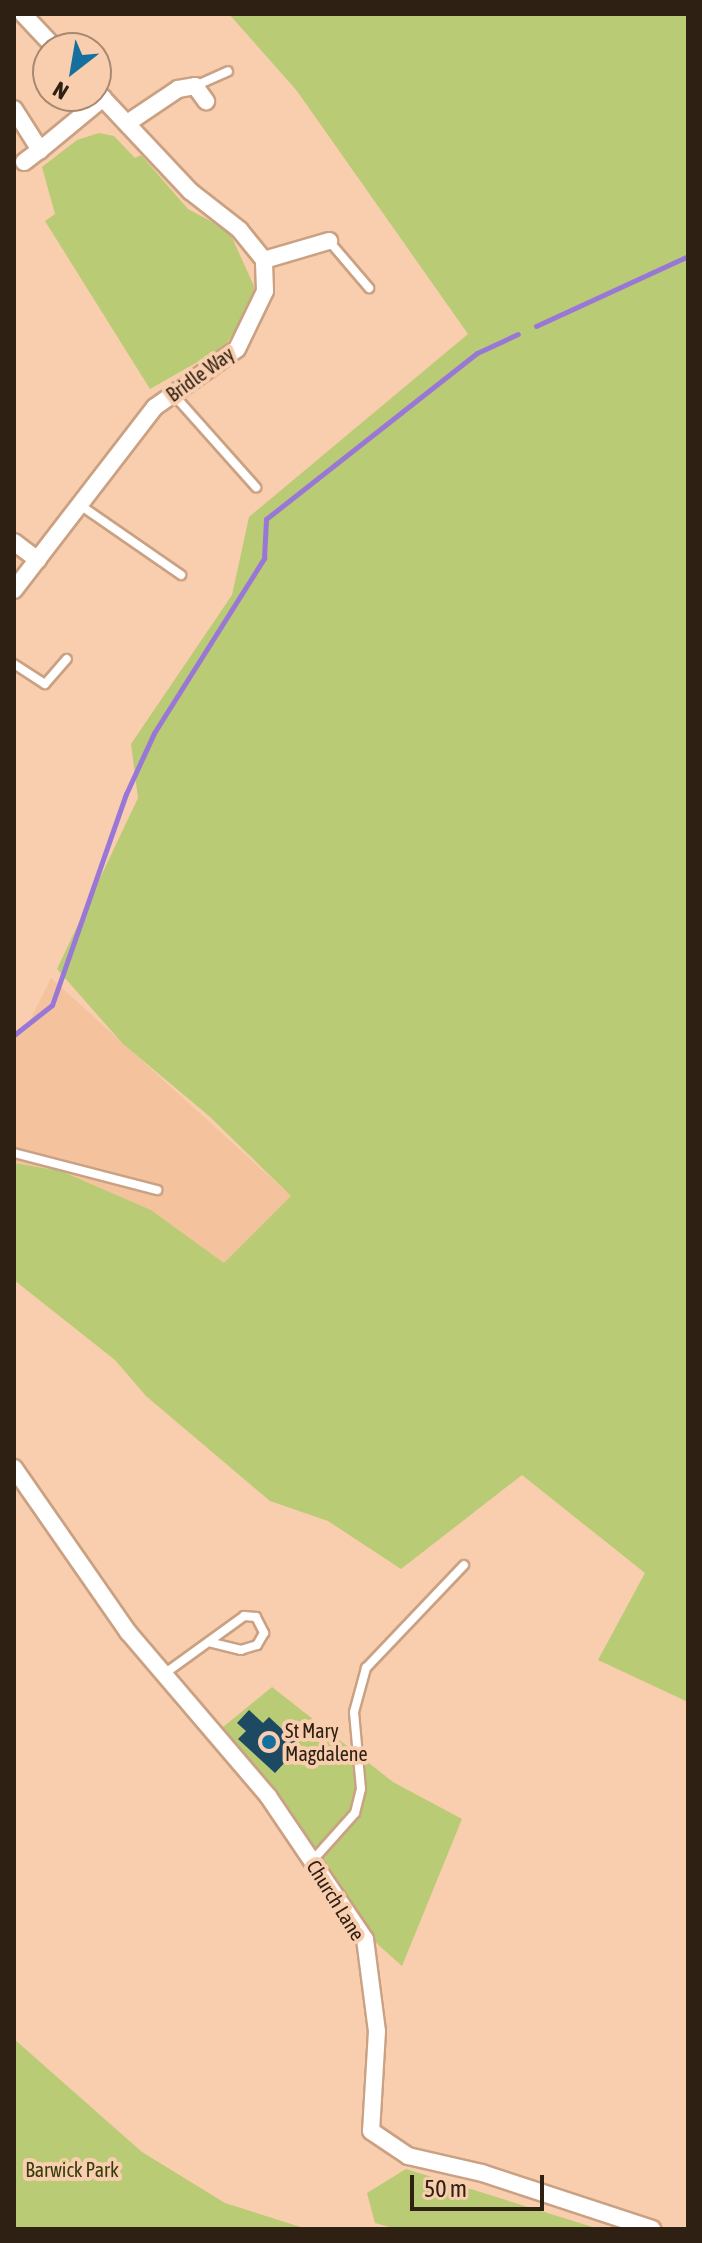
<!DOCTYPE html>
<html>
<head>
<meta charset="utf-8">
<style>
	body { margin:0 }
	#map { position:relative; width:702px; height:2243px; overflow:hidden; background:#f9ceae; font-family:"Asap Condensed",sans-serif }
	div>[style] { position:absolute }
	.built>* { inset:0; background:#f4c39e }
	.green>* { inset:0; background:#b9cb74 }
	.stream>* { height:5px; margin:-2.5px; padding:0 2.5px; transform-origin:2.5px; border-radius:2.5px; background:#9977d7 }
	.building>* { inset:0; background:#1e4963 }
	.roads { filter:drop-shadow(2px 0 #caa182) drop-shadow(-2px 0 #caa182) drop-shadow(0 2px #caa182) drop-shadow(0 -2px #caa182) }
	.service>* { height:8px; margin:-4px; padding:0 4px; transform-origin:4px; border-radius:4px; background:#fff }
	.minor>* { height:16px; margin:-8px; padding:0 8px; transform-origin:8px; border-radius:8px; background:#fff }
	.dots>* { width:22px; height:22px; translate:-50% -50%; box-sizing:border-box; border:4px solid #f9ceae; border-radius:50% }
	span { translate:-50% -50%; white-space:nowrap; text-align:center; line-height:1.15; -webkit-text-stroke:8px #f9ceae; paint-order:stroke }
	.street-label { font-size:20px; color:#2f2014 }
	.poi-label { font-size:20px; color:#2f2014 }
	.left { translate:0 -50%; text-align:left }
	.park-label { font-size:20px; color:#353d0d }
	.frame { position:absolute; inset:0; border:16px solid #2f2014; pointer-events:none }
	.north { position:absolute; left:32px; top:32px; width:80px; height:80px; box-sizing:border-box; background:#f9ceae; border:2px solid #a88870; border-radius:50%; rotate:211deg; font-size:22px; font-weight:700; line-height:32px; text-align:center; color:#2f2014 }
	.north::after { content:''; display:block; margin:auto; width:28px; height:36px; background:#16709f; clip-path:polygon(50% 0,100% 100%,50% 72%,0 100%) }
	.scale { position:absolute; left:410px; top:2175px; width:134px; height:36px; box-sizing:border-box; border:4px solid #2f2014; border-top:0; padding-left:10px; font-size:24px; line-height:28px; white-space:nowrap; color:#2f2014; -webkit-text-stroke:6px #f9ceae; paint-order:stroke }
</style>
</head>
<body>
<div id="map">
	<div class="built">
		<i style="clip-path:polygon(51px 978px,291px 1196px,232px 1269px,151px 1210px,61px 1171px,14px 1163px,14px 1037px,26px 1028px)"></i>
	</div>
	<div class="green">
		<i style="clip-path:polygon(229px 14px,688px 14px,688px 1702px,598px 1660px,645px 1573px,522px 1475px,401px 1569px,328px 1521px,270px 1501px,146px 1396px,115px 1360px,14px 1280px,14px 1163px,61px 1171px,151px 1210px,224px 1263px,291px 1196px,209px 1116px,123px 1044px,57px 969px,138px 798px,131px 744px,232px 595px,249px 517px,468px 334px,297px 91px)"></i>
		<i style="clip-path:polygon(99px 133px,114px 136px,135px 158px,141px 155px,188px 209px,229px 231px,254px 286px,252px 306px,224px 347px,150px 389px,45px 221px,55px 214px,42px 167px,77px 140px)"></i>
		<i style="clip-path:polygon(272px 1687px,393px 1782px,462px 1819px,402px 1966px,374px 1941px,337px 1879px,222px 1728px)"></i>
		<i style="clip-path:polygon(14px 2039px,142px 2152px,225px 2203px,307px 2229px,14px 2229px)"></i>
		<i style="clip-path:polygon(406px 2169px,599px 2229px,397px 2229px,375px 2223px,367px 2193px)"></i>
	</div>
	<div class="stream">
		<i style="left:536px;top:326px;width:167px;rotate:-24.7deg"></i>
		<i style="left:14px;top:1035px;width:48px;rotate:-38.3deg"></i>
		<i style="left:52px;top:1005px;width:224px;rotate:-70.7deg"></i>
		<i style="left:126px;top:794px;width:67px;rotate:-65.3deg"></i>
		<i style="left:154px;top:733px;width:207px;rotate:-57.8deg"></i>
		<i style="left:264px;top:558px;width:39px;rotate:-87deg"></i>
		<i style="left:266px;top:519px;width:268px;rotate:-38.2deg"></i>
		<i style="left:477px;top:353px;width:45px;rotate:-24.9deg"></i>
	</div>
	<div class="building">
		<i style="clip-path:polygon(249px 1710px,263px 1723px,269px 1717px,300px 1746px,275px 1773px,238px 1739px,246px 1731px,237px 1723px)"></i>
	</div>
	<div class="roads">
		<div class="service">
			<i style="left:195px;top:86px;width:36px;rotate:-24deg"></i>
			<i style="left:329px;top:241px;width:62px;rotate:49.6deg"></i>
			<i style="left:173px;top:394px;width:125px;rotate:48.3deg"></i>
			<i style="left:80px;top:505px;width:123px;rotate:34.7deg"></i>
			<i style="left:14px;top:664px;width:37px;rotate:33deg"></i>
			<i style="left:45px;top:684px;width:33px;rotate:-49deg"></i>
			<i style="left:14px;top:1153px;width:148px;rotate:14.5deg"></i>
			<i style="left:164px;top:1674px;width:99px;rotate:-35.9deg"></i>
			<i style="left:244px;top:1616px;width:12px;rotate:5deg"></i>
			<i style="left:256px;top:1617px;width:18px;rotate:63deg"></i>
			<i style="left:264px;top:1633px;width:14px;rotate:120deg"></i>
			<i style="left:257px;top:1645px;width:17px;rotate:163deg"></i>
			<i style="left:241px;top:1650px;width:32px;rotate:-166deg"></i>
			<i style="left:313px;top:1860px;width:63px;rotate:-48.2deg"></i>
			<i style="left:355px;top:1813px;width:25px;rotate:-76deg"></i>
			<i style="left:361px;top:1789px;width:77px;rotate:-95.2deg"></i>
			<i style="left:354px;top:1712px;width:46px;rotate:-74.7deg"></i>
			<i style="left:366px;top:1668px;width:142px;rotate:-46.4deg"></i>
		</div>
		<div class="minor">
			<i style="left:23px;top:14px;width:47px;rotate:46.7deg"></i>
			<i style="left:14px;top:109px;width:49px;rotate:57.6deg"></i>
			<i style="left:40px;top:150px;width:82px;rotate:-39.5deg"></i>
			<i style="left:129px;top:122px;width:59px;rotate:-34deg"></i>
			<i style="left:178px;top:89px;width:17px;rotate:-10deg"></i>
			<i style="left:195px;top:86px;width:19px;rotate:54deg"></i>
			<i style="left:24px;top:162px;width:20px;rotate:-37deg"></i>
			<i style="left:264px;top:260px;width:68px;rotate:-16.3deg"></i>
			<i style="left:14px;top:542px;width:30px;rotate:37deg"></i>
			<i style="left:14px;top:590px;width:231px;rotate:-52.4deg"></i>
			<i style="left:155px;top:407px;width:100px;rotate:-35.3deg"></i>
			<i style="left:237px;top:349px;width:64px;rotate:-64.2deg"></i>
			<i style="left:265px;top:291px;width:31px;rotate:-92deg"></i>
			<i style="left:264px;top:260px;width:38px;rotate:-129deg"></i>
			<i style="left:240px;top:230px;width:63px;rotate:-142deg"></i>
			<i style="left:190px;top:191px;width:137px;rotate:-133.2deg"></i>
			<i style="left:14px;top:1468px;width:200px;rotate:55.2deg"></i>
			<i style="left:128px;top:1632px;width:216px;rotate:49.5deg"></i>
			<i style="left:268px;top:1796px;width:173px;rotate:55.9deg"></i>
			<i style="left:365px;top:1939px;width:93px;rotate:82.6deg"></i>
			<i style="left:377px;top:2031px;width:100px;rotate:93.4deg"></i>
			<i style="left:371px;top:2131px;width:45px;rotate:34deg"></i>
			<i style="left:408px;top:2156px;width:76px;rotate:12.9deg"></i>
			<i style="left:482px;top:2173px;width:179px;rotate:18.2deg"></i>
		</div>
	</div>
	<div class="dots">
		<i style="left:269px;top:1742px;background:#16709f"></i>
	</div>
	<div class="street-label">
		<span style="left:200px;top:374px;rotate:-36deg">Bridle Way</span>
		<span style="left:336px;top:1900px;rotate:58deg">Church Lane</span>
	</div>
	<div class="poi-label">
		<span class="left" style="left:285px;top:1742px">St Mary<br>Magdalene</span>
	</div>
	<div class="park-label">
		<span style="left:72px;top:2169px">Barwick Park</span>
	</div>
	<div class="frame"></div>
	<div class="north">N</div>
	<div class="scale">50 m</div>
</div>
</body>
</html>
